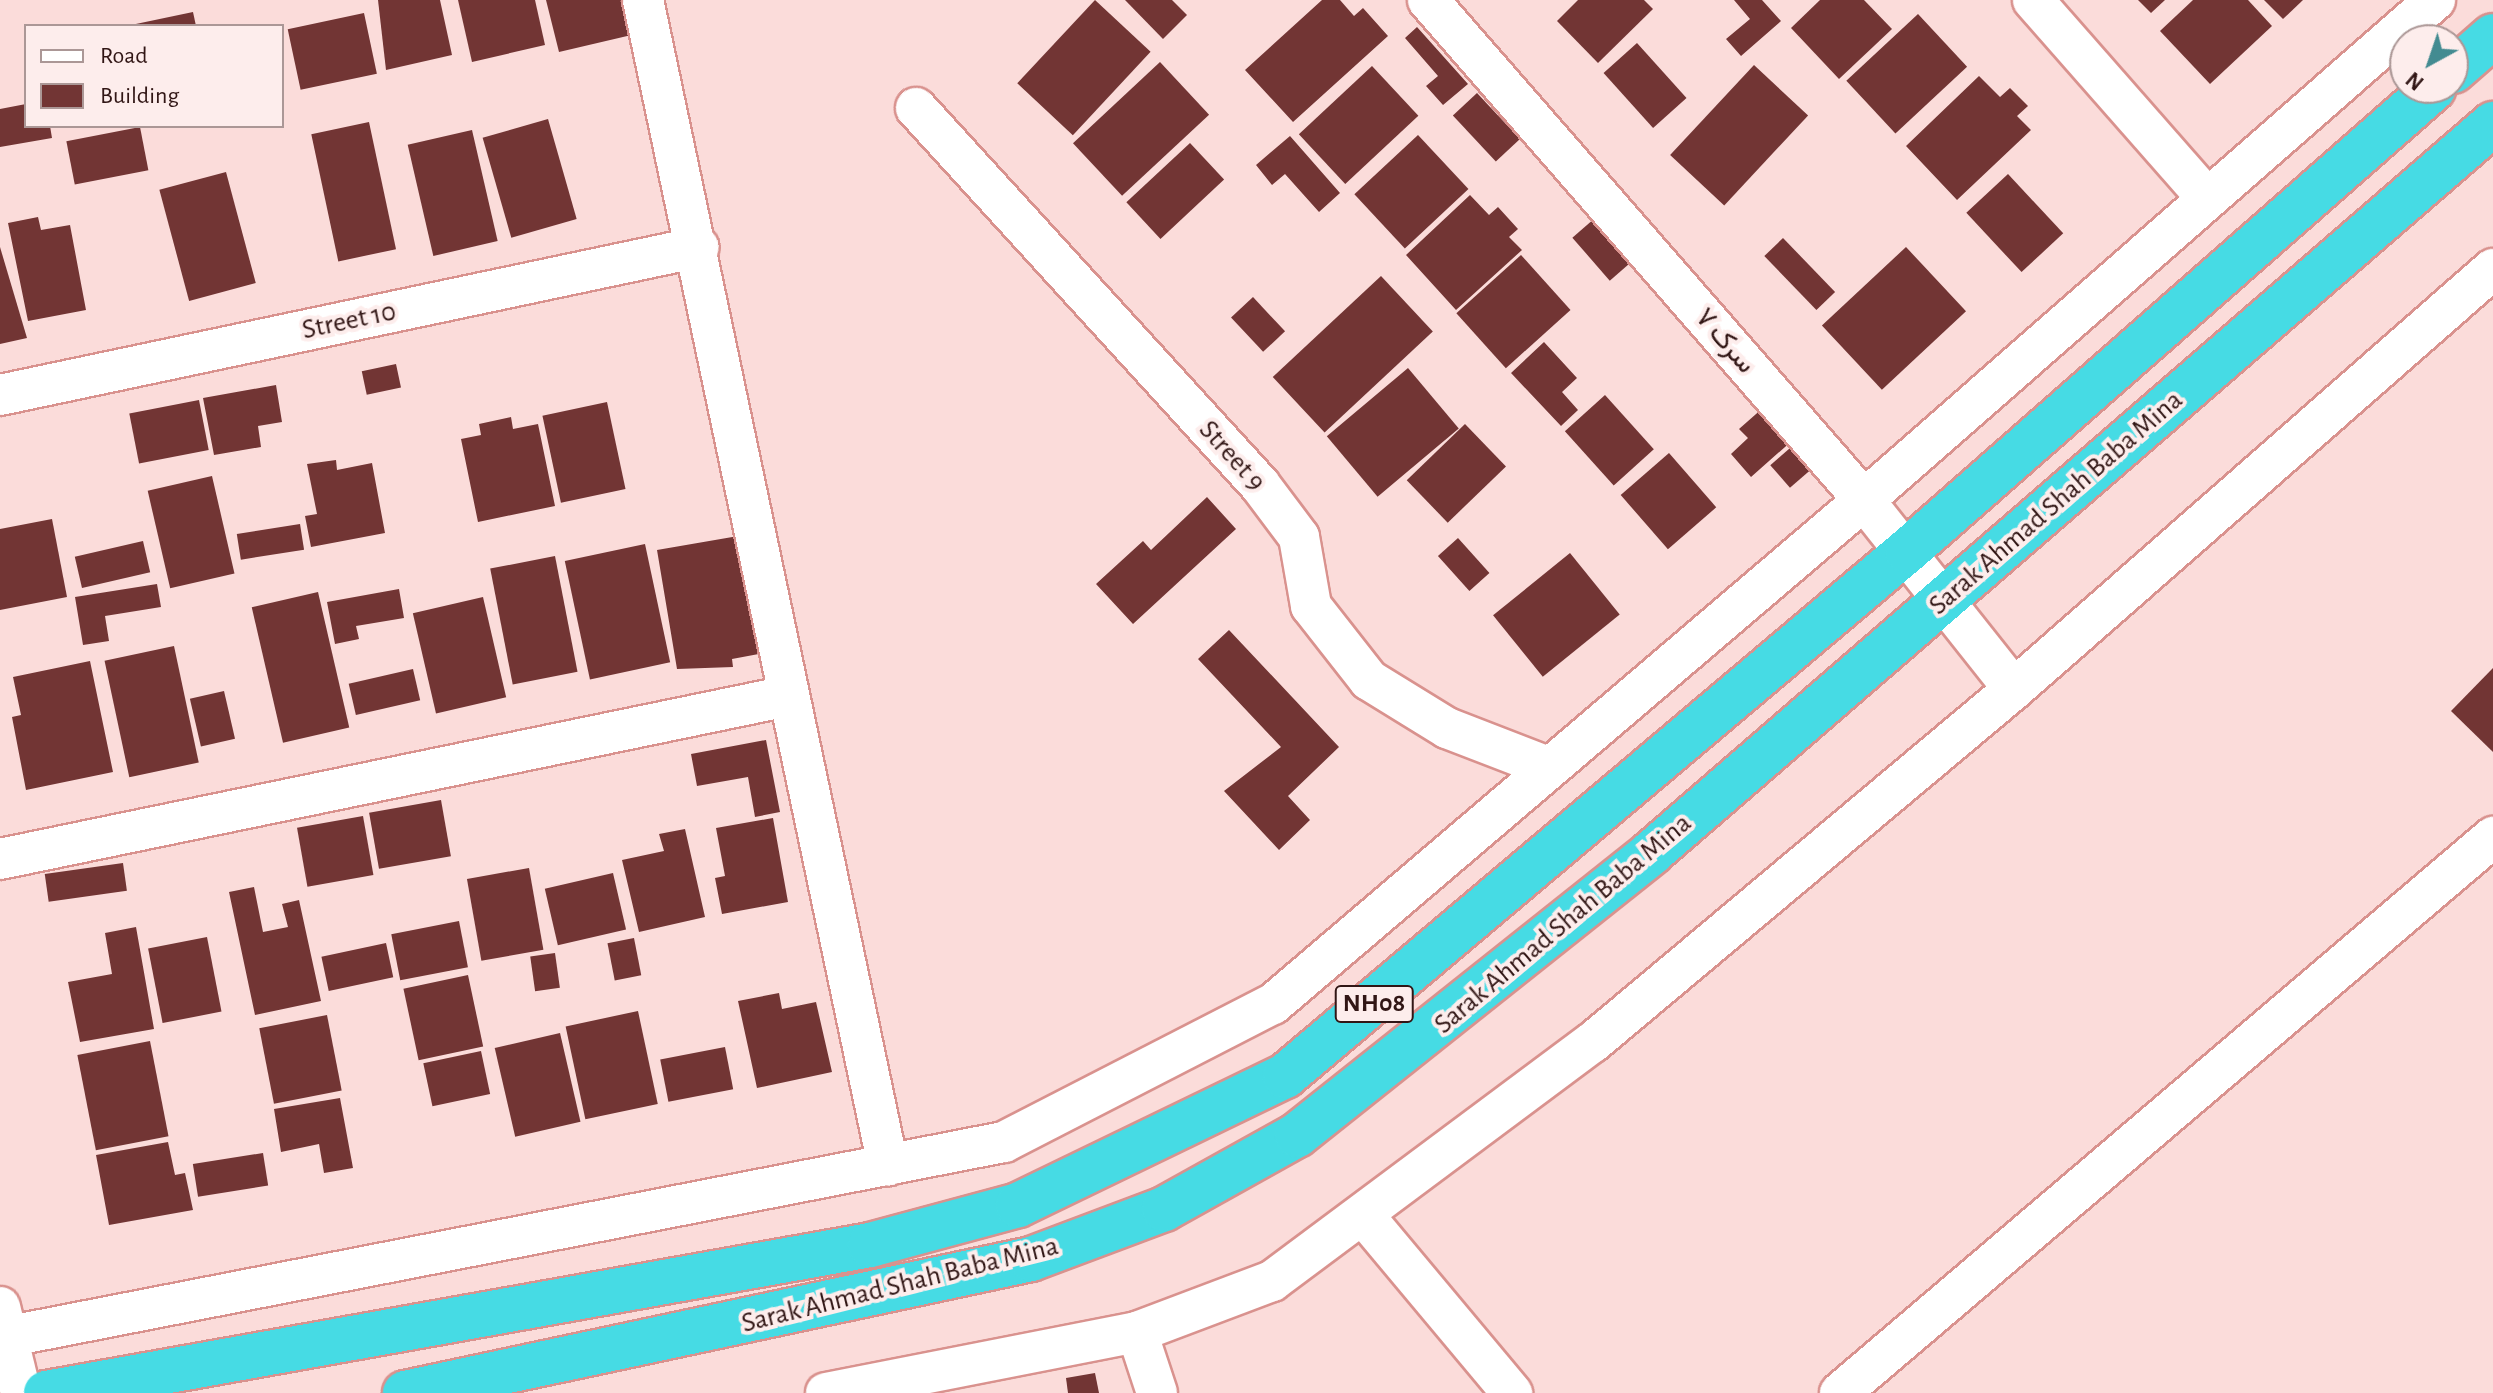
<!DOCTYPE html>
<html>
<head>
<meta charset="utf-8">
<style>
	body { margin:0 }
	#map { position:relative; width:2493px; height:1393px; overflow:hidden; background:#fbdcda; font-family:"Alegreya Sans",Vazirmatn,sans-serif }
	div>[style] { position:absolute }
	.building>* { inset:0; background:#723534; transform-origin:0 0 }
	.roads { filter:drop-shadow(2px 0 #d9928e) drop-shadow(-2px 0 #d9928e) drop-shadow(0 2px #d9928e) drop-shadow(0 -2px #d9928e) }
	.minor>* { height:40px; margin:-20px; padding:0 20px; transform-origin:20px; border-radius:20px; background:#fff }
	.trunk>* { height:44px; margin:-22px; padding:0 22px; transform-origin:22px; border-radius:22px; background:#46dbe4 }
	span { translate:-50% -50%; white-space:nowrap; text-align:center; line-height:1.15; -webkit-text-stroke:8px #fdedec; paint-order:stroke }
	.shield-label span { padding:2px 6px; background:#fdedec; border:2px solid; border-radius:6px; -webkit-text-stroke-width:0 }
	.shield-label { font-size:26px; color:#311615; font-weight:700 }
	.street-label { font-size:28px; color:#311615 }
	.legend { position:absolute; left:24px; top:24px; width:260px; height:104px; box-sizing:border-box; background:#fdedec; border:2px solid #ab9796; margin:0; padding:10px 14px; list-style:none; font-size:24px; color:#311615 }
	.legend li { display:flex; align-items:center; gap:16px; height:40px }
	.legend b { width:40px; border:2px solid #ab9796 }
	.north { position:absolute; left:2389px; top:24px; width:80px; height:80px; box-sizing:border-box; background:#fdedec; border:2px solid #ab9796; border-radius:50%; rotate:220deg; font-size:22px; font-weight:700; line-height:32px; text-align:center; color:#311615 }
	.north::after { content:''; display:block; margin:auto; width:28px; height:36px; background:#438b91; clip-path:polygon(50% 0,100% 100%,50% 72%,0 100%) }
</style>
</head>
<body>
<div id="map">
	<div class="building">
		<i style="clip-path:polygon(378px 0,440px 0,452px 55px,386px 70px)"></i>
		<i style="clip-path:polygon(458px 0,535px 0,545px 45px,472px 62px)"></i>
		<i style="clip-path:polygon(546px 0,632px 0,640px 33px,559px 52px)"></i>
		<i style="left:1095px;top:0;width:76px;height:114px;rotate:43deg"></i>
		<i style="clip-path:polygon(1125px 0,1172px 0,1187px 15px,1163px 39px)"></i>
		<i style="clip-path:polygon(1322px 0,1340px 0,1354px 16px,1363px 8px,1388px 36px,1293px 122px,1245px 70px)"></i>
		<i style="clip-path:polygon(1578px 0,1644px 0,1653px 9px,1598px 63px,1557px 21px)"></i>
		<i style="clip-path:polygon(1734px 0,1762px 0,1781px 21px,1741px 56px,1726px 39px,1750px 19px)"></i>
		<i style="clip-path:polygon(1820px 0,1864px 0,1892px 29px,1839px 79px,1791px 28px)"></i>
		<i style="clip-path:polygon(2138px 0,2165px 0,2151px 13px)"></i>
		<i style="clip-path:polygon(2193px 0,2248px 0,2272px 26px,2210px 84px,2160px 31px)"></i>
		<i style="clip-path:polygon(2264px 0,2303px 0,2283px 19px)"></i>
		<i style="clip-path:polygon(193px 12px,196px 26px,132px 26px,131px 25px)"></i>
		<i style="left:364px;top:13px;width:62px;height:78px;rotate:78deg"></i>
		<i style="left:1918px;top:14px;width:72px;height:98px;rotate:47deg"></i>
		<i style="clip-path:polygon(1417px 27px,1468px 84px,1443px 105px,1426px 86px,1438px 76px,1405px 38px)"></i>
		<i style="left:1637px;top:43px;width:74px;height:45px;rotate:48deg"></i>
		<i style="left:1160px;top:62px;width:72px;height:119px;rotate:47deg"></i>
		<i style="left:1754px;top:65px;width:74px;height:123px;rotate:43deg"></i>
		<i style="left:1372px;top:66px;width:68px;height:100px;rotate:47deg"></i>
		<i style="clip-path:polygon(1979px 76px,2000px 97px,2010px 88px,2028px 106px,2017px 116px,2031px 130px,1957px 200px,1906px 146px)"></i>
		<i style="left:1477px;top:93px;width:63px;height:33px;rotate:47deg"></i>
		<i style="clip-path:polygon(26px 104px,26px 126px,50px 126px,52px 138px,0 147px,0 109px)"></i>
		<i style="left:548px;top:119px;width:104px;height:68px;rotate:74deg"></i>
		<i style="left:369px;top:122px;width:130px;height:59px;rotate:78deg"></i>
		<i style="left:140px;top:127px;width:44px;height:75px;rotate:79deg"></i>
		<i style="left:472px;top:130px;width:114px;height:66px;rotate:77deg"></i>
		<i style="left:1418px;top:135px;width:74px;height:87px;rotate:47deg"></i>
		<i style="clip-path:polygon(1290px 136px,1340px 193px,1319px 212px,1285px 174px,1272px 185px,1256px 165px)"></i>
		<i style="left:1190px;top:143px;width:50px;height:87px;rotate:47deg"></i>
		<i style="left:226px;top:172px;width:115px;height:69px;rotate:75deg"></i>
		<i style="left:2008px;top:174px;width:81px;height:57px;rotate:47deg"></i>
		<i style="clip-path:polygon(1470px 195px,1489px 215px,1498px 207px,1518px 229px,1509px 237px,1522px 250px,1456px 310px,1406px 255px)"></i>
		<i style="clip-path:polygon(38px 217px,41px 230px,70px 225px,86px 310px,28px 321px,8px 223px)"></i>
		<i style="left:1595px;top:218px;width:57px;height:30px;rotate:49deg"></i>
		<i style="left:1783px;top:238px;width:75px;height:26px;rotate:46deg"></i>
		<i style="clip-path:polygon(0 247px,27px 338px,0 344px)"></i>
		<i style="left:1906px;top:247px;width:88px;height:115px;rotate:47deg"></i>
		<i style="left:1521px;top:255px;width:74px;height:87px;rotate:48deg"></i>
		<i style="left:1381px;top:276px;width:76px;height:148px;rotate:47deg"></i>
		<i style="left:1253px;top:297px;width:47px;height:30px;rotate:47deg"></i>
		<i style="clip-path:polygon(1544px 342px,1577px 378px,1562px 392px,1578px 410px,1561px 426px,1511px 373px)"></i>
		<i style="left:396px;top:364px;width:24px;height:35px;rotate:78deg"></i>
		<i style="left:1408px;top:368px;width:79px;height:106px;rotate:50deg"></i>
		<i style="clip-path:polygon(276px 385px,282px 422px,258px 426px,261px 447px,214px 455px,203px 398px)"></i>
		<i style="left:1605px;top:395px;width:73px;height:54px;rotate:48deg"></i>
		<i style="left:199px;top:400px;width:51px;height:71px;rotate:79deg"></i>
		<i style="left:607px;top:402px;width:89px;height:66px;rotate:78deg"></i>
		<i style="clip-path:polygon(1764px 407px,1794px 439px,1751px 477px,1731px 454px,1748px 438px,1739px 429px)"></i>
		<i style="clip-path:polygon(511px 417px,513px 429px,538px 424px,555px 506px,478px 522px,461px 439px,481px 435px,479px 424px)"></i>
		<i style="left:1465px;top:424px;width:59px;height:81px;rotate:46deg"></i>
		<i style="left:1805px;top:435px;width:30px;height:46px;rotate:49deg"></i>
		<i style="left:1669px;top:453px;width:72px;height:64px;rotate:49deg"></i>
		<i style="clip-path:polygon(336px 460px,337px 470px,372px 463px,385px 533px,311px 547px,305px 516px,317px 514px,307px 464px)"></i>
		<i style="left:212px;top:476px;width:100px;height:66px;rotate:77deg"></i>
		<i style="clip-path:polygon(1207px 497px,1236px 529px,1133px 624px,1096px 584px,1143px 541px,1151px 550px)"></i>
		<i style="clip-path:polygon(52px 519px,67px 597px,0 610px,0 529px)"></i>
		<i style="left:300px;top:524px;width:26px;height:64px;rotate:81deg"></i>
		<i style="clip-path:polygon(744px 535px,764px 653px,732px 659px,733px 667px,677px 669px,657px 550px)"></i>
		<i style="left:1458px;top:538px;width:47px;height:27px;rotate:48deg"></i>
		<i style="left:143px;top:541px;width:32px;height:70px;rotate:77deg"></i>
		<i style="left:645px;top:544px;width:121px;height:82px;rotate:78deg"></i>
		<i style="left:1570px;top:553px;width:79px;height:99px;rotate:51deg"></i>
		<i style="left:555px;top:556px;width:118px;height:66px;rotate:79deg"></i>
		<i style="clip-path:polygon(157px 584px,161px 607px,105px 616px,109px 641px,83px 645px,75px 597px)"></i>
		<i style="clip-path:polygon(399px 589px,404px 618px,356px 626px,359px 639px,335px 644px,327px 602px)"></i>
		<i style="left:318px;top:592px;width:139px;height:68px;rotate:77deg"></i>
		<i style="left:483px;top:597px;width:103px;height:72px;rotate:77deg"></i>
		<i style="clip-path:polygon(1229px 630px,1339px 747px,1288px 796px,1310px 820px,1279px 850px,1224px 791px,1281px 747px,1198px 659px)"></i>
		<i style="left:174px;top:646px;width:119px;height:71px;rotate:78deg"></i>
		<i style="clip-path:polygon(90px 661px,113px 772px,26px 790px,12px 717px,21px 715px,13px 677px)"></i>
		<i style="clip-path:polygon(2493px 668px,2493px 752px,2451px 711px)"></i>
		<i style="left:413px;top:669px;width:32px;height:66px;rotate:77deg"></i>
		<i style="left:224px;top:691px;width:49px;height:35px;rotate:77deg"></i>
		<i style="clip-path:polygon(766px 740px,780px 812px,755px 817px,748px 777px,697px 786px,691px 754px)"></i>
		<i style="left:441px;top:800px;width:57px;height:73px;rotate:80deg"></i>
		<i style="left:363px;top:816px;width:60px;height:67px;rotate:80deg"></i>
		<i style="clip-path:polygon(773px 818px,788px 902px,722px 914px,715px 878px,725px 876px,716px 828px)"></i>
		<i style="clip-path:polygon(685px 829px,705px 917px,639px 932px,622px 860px,664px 851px,659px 834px)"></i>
		<i style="left:123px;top:863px;width:28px;height:79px;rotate:82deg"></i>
		<i style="left:529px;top:868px;width:83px;height:63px;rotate:80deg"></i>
		<i style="left:613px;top:873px;width:58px;height:70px;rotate:77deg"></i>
		<i style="clip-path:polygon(254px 887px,263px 932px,288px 927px,282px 904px,299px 900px,321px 1001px,255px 1015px,229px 892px)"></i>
		<i style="left:459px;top:921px;width:47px;height:69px;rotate:79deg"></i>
		<i style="clip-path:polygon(136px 927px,154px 1029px,80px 1042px,68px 982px,112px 974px,105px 933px)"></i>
		<i style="left:207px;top:937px;width:76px;height:60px;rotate:79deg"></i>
		<i style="left:634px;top:938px;width:38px;height:27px;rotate:79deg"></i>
		<i style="left:386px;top:943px;width:35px;height:66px;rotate:78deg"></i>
		<i style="left:555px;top:953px;width:35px;height:25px;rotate:82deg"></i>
		<i style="left:468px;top:975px;width:73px;height:66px;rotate:78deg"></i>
		<i style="clip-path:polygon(779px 993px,782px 1009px,816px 1002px,832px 1072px,757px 1088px,738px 1001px)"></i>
		<i style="left:638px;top:1011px;width:95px;height:74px;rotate:78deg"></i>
		<i style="left:327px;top:1015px;width:77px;height:69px;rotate:79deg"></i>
		<i style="left:560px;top:1033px;width:91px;height:67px;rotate:77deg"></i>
		<i style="left:150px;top:1041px;width:97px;height:74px;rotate:79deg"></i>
		<i style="left:725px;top:1047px;width:43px;height:66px;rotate:79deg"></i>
		<i style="left:481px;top:1051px;width:44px;height:59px;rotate:78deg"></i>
		<i style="clip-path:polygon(340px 1098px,353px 1168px,324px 1173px,319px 1144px,281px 1152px,274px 1109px)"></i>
		<i style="clip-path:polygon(168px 1142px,175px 1175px,185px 1173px,193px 1210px,109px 1225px,96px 1155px)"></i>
		<i style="left:263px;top:1153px;width:33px;height:71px;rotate:81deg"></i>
		<i style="clip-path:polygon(1095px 1373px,1099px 1393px,1068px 1393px,1066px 1378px)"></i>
	</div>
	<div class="roads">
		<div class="minor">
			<i style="left:643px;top:0;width:1191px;rotate:78.13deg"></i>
			<i style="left:1428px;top:0;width:663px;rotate:48.91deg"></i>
			<i style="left:1864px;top:500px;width:241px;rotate:51.6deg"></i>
			<i style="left:2033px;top:0;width:264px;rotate:48.7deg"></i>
			<i style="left:916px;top:108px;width:510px;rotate:47.62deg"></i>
			<i style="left:1260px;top:485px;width:65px;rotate:53.1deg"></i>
			<i style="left:1299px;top:537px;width:70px;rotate:80.1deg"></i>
			<i style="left:1311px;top:606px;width:94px;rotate:51.9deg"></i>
			<i style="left:1369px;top:680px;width:92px;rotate:31.6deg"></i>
			<i style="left:1447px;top:728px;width:108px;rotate:21.1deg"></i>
			<i style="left:0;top:395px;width:714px;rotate:-11.95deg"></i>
			<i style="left:0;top:859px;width:805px;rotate:-11.69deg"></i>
			<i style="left:1364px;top:1216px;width:231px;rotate:50.1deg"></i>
			<i style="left:0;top:1307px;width:89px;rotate:76.3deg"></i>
			<i style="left:1137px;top:1332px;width:64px;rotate:71.8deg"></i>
			<i style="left:0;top:1338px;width:1023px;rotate:-11.05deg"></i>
			<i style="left:1004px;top:1142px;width:302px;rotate:-27.2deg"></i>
			<i style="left:1273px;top:1004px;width:777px;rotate:-40.46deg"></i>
			<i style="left:1864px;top:500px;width:759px;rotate:-41.21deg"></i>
			<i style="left:826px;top:1393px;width:317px;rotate:-11.1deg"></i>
			<i style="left:1137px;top:1332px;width:144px;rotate:-20.7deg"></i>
			<i style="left:1272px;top:1281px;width:400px;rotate:-36.7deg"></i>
			<i style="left:1593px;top:1042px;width:549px;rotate:-39.98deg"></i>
			<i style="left:2014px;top:689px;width:637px;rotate:-41.25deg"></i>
			<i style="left:1840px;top:1393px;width:858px;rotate:-40.41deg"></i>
		</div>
		<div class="trunk">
			<i style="left:2453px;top:71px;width:53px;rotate:-41.2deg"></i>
			<i style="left:46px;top:1393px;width:837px;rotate:-10.18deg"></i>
			<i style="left:870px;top:1245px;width:153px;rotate:-15.1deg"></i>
			<i style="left:1018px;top:1205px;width:297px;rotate:-25.8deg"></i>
			<i style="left:1285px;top:1076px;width:814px;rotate:-40.17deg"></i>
			<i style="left:1907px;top:551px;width:701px;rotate:-41.3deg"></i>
			<i style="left:405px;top:1393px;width:640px;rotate:-12.08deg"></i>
			<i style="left:1031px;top:1259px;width:142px;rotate:-20.6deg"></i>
			<i style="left:1164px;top:1209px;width:152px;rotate:-29.1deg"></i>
			<i style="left:1297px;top:1135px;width:453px;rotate:-38.5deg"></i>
			<i style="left:1651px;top:853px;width:1114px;rotate:-40.89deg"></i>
		</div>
	</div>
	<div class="shield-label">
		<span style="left:1374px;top:1004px">NH08</span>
	</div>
	<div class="street-label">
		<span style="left:349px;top:321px;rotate:-12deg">Street 10</span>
		<span style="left:1725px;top:341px;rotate:49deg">سرک ۷</span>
		<span style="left:1232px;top:456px;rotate:48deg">Street 9</span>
		<span style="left:2056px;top:503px;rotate:-41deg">Sarak Ahmad Shah Baba Mina</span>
		<span style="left:1563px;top:924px;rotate:-40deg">Sarak Ahmad Shah Baba Mina</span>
		<span style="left:900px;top:1285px;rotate:-14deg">Sarak Ahmad Shah Baba Mina</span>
	</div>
	<ul class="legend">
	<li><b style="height:10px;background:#fff"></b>Road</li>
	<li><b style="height:22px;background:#723534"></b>Building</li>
	</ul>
	<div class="north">N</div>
</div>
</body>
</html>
